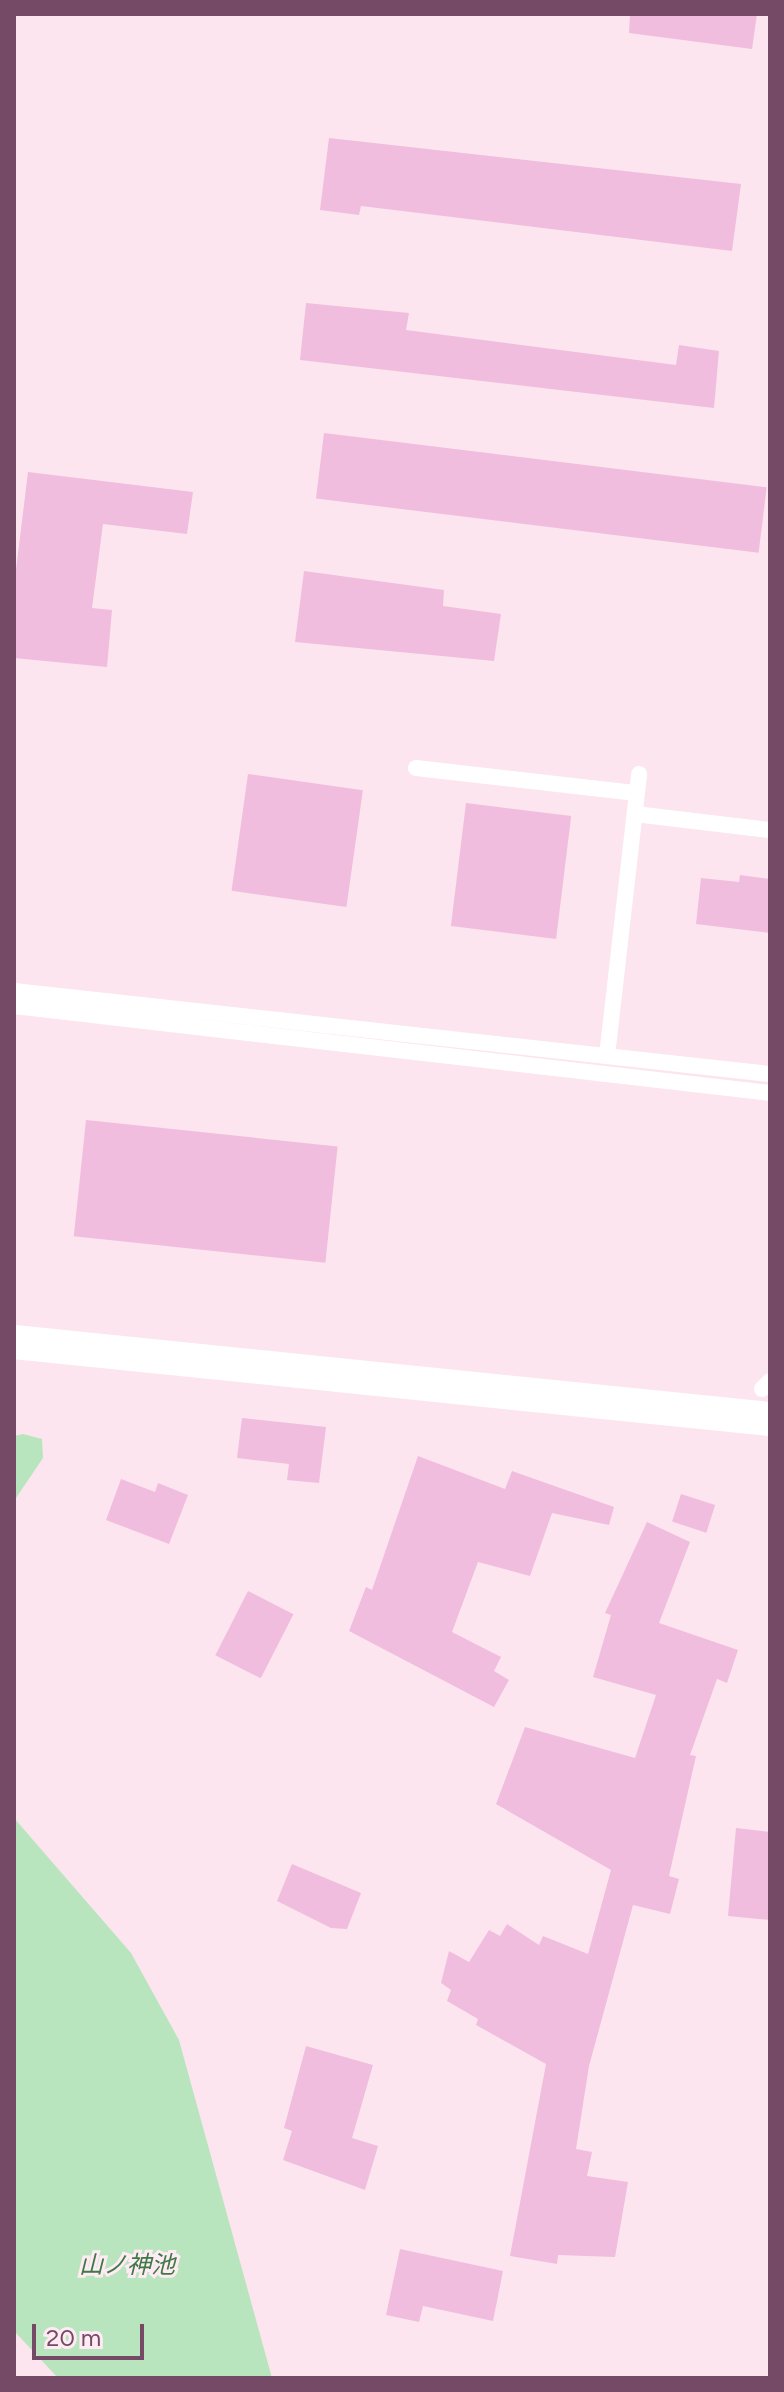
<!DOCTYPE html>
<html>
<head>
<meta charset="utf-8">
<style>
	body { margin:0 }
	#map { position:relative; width:784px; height:2392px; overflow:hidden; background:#fce5ef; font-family:Figtree,"Noto Sans JP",sans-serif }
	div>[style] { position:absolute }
	.water>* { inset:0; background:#b9e5be }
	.building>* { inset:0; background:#f1bdde; transform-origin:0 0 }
	.lane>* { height:16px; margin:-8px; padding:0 8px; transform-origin:8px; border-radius:8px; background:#fff }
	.street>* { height:34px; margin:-17px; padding:0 17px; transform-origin:17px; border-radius:17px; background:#fff }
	span { translate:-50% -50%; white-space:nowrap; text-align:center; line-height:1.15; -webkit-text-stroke:6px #ffebf3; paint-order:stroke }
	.water-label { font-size:24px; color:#3e7946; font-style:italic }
	.frame { position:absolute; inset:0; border:16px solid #744a67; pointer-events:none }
	.scale { position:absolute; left:32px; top:2324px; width:112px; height:36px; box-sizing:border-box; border:4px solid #744a67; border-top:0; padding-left:10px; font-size:24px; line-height:28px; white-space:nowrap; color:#744a67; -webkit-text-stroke:6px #ffebf3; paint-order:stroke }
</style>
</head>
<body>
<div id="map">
	<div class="water">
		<i style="clip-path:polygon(23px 1434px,42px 1439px,43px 1458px,14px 1501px,14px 1436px)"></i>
		<i style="clip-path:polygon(14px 1818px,131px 1953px,179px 2040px,272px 2378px,58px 2378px,14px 2331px)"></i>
	</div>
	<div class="building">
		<i style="clip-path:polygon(630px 14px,757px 14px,752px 49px,629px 33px)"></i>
		<i style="clip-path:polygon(329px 138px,741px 184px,732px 251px,361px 206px,359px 215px,320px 210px)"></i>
		<i style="clip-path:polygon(306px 303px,409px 313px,406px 330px,676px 365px,679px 345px,719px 351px,714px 408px,300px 360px)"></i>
		<i style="left:324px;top:433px;width:446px;height:66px;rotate:7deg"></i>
		<i style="clip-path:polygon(28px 472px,193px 492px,187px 534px,103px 524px,92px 608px,112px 610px,107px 667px,14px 658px,14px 586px)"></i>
		<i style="clip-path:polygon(304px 571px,444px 590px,443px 606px,501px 614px,494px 661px,295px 642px)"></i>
		<i style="left:248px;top:774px;width:116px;height:118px;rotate:8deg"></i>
		<i style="left:466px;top:803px;width:106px;height:124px;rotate:7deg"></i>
		<i style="clip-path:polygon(740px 875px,770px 879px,770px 933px,696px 924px,701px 878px,739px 882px)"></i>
		<i style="left:86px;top:1120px;width:253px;height:117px;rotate:6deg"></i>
		<i style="clip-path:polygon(242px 1418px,326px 1427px,319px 1483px,287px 1480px,289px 1464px,237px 1458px)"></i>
		<i style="clip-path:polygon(418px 1456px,505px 1489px,512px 1471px,614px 1507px,609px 1525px,552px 1513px,530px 1576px,478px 1562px,452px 1632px,501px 1657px,494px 1671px,509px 1680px,494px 1707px,349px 1631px,366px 1587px,372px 1590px)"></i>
		<i style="clip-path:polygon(121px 1479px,155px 1492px,158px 1483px,188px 1495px,169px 1544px,106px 1520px)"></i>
		<i style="left:681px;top:1494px;width:36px;height:29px;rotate:18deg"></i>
		<i style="clip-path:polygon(647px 1522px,690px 1542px,659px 1623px,738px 1650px,727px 1683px,717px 1679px,690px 1755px,696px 1756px,669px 1876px,679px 1879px,670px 1914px,633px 1905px,589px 2066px,576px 2149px,592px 2152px,587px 2176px,628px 2182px,615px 2257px,558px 2255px,557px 2264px,510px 2256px,546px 2064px,476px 2025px,478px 2019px,447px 2001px,451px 1990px,441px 1983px,449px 1951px,469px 1962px,489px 1930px,500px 1936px,507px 1924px,539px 1945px,543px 1936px,588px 1954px,611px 1870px,496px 1804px,525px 1727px,635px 1758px,656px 1695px,593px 1677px,611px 1615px,605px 1613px)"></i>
		<i style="left:248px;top:1591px;width:51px;height:72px;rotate:27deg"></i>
		<i style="clip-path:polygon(736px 1828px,770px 1832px,770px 1920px,728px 1916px)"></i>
		<i style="clip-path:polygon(292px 1864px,361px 1893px,347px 1929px,331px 1928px,277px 1901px)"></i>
		<i style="clip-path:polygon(306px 2046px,373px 2065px,352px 2138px,378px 2146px,365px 2190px,283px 2160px,292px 2131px,284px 2128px)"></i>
		<i style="clip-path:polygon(400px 2249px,503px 2271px,493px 2321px,423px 2306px,419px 2322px,386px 2315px)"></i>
	</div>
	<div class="lane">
		<i style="left:416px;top:768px;width:222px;rotate:6.5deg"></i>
		<i style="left:635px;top:814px;width:136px;rotate:6.8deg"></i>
		<i style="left:14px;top:991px;width:761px;rotate:6.27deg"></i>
		<i style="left:14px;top:1006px;width:761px;rotate:6.56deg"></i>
		<i style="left:607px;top:1056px;width:284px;rotate:-83.5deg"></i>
		<i style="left:762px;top:1389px;width:11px;rotate:-45deg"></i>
	</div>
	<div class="street">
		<i style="left:14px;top:1342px;width:760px;rotate:5.82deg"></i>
	</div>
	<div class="water-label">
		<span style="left:127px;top:2265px">山ノ神池</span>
	</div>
	<div class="frame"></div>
	<div class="scale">20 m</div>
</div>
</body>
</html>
